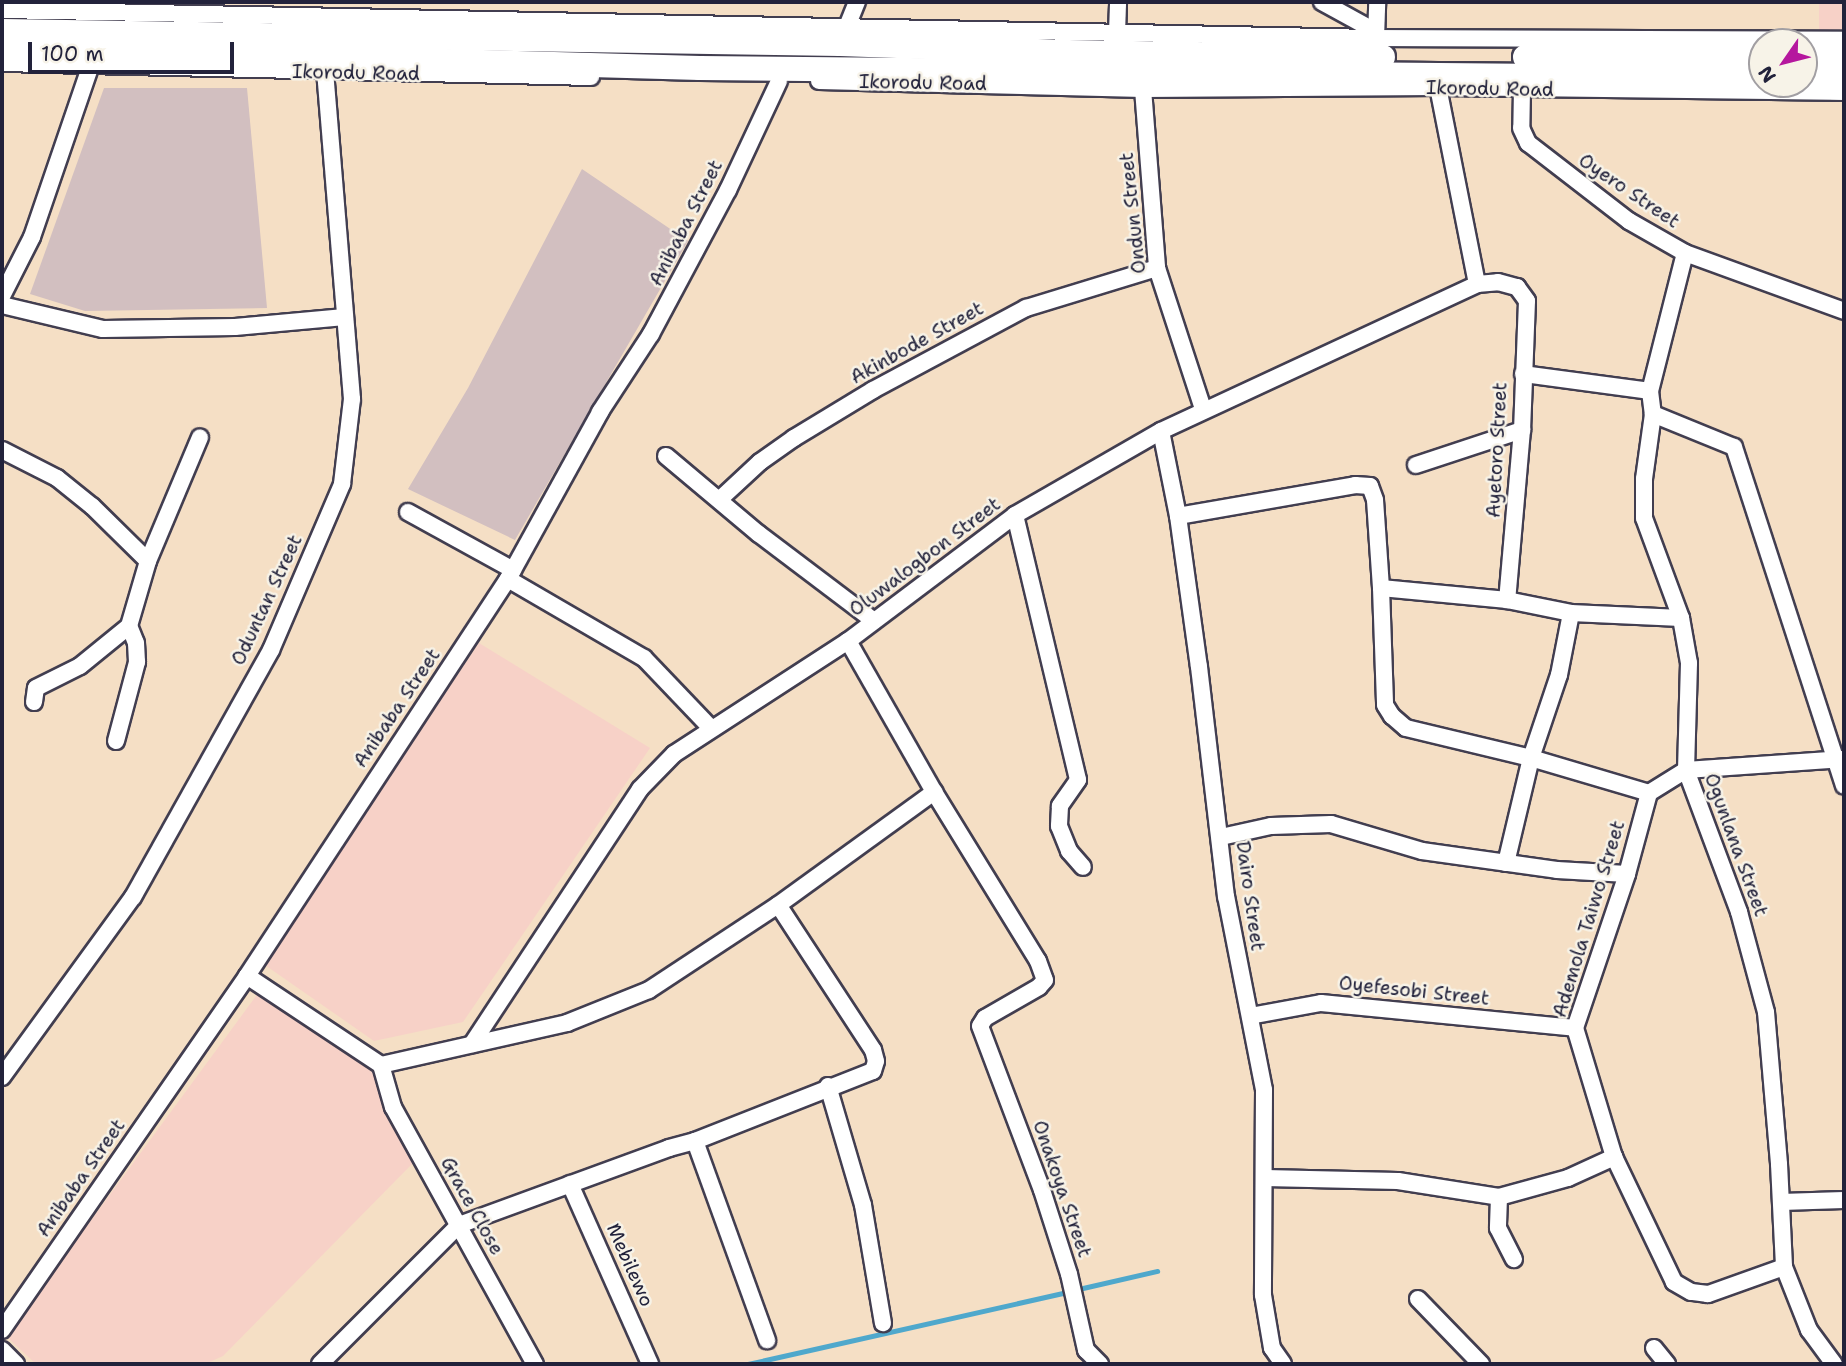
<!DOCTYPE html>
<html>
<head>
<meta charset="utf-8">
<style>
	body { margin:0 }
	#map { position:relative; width:1846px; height:1366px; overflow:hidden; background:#f5dfc5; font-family:"Shantell Sans",sans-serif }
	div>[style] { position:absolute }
	.built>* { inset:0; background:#f7d1c7; transform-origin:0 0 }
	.industrial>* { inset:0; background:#d2bfc0 }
	.stream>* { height:4.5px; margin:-2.25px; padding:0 2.25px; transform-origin:2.25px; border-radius:2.25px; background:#4fa8cc }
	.roads { filter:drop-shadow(2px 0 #423e50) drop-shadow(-2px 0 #423e50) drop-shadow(0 2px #423e50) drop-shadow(0 -2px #423e50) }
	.minor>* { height:16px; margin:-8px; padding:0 8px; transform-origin:8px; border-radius:8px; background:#fff }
	.highway>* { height:24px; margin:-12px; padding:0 12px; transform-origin:12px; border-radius:12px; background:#fff }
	span { translate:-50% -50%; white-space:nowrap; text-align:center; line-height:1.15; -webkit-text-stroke:5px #f7f3e8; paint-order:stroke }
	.street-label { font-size:19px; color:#22223b }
	.frame { position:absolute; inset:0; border:4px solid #22223b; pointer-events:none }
	.north { position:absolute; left:1748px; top:28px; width:70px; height:70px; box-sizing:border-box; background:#f7f3e8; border:2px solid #a29fa3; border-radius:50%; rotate:235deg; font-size:19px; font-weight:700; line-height:28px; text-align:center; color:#22223b }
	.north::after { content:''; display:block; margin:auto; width:24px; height:32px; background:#b5179e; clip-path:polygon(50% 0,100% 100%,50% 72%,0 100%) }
	.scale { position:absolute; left:28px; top:42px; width:206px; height:32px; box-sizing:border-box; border:4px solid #22223b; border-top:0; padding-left:9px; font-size:21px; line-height:24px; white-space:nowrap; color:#22223b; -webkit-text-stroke:5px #f7f3e8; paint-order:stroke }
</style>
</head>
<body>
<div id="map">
	<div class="built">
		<i style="left:1819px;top:2px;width:25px;height:28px"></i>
		<i style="clip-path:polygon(479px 643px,650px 748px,463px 1022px,374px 1041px,262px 963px)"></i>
		<i style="clip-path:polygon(259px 992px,375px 1073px,390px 1124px,414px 1162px,223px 1356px,205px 1364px,36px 1364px,6px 1336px)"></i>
	</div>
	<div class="industrial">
		<i style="clip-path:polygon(104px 88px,247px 88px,267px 308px,85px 311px,30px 294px)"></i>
		<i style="clip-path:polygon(582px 169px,688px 241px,515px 540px,408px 489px,468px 388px)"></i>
	</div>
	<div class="stream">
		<i style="left:1083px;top:1288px;width:76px;rotate:-12.9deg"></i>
		<i style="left:748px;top:1364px;width:328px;rotate:-12.7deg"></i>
	</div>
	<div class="roads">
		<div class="minor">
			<i style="left:1322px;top:2px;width:60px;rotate:28.7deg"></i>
			<i style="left:2px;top:10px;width:1374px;rotate:1.17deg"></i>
			<i style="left:1376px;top:38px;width:468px;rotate:0.2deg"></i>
			<i style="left:846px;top:29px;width:29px;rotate:-68deg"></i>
			<i style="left:1117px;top:33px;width:31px;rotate:-88deg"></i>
			<i style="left:1376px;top:38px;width:36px;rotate:-88deg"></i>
			<i style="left:2px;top:63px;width:589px;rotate:1.36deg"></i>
			<i style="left:819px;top:81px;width:324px;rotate:1.4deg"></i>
			<i style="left:1143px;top:89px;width:295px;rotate:-0.4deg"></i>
			<i style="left:1438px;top:87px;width:406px;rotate:0.7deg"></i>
			<i style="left:1438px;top:87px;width:201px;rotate:78.8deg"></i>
			<i style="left:1143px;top:89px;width:180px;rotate:85.5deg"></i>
			<i style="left:1157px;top:268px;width:148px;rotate:71.9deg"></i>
			<i style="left:1522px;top:89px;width:39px;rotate:91deg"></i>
			<i style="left:1521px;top:128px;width:17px;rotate:65deg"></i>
			<i style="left:1528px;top:143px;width:128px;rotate:37.7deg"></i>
			<i style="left:1629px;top:221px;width:64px;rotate:29.7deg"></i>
			<i style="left:1685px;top:253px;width:169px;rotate:20deg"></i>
			<i style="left:1685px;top:253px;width:142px;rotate:104.2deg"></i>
			<i style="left:1650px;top:391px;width:23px;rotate:83deg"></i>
			<i style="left:1653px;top:414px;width:66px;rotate:97.9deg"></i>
			<i style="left:1644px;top:479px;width:39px;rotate:90deg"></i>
			<i style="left:1644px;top:518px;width:107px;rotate:69.7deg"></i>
			<i style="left:1681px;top:618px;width:46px;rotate:79.9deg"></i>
			<i style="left:1689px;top:663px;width:107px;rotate:91.6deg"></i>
			<i style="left:1686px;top:770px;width:152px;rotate:69.5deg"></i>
			<i style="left:1739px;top:912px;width:104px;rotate:74.9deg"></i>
			<i style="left:1766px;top:1012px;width:153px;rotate:85.1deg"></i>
			<i style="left:1779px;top:1164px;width:103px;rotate:87.2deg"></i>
			<i style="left:1784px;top:1267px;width:68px;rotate:68.4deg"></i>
			<i style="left:1809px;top:1330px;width:42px;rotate:53.7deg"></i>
			<i style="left:2px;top:296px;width:66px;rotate:-63deg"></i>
			<i style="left:32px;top:237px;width:182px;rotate:-71.1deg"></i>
			<i style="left:2px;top:305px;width:104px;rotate:13.4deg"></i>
			<i style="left:103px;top:329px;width:132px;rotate:-0.9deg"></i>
			<i style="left:235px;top:327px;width:110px;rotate:-5.2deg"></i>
			<i style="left:1523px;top:374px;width:128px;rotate:7.6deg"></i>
			<i style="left:1653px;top:414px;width:87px;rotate:22.2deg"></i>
			<i style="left:1734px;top:447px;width:356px;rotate:72deg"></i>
			<i style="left:1161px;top:431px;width:87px;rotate:78.7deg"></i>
			<i style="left:1178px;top:516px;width:152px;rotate:82.1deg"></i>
			<i style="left:1199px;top:667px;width:231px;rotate:83.3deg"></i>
			<i style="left:1226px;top:896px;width:198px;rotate:78.9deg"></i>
			<i style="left:1264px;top:1090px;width:205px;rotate:90.3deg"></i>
			<i style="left:1263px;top:1295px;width:54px;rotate:80.4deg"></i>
			<i style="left:1272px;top:1348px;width:19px;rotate:55deg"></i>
			<i style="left:2px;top:450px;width:62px;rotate:27deg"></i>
			<i style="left:57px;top:478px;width:45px;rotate:38.7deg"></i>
			<i style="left:92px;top:506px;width:78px;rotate:44.5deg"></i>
			<i style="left:666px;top:456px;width:121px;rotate:40deg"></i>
			<i style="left:759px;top:534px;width:144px;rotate:37.1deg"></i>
			<i style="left:1416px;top:465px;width:112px;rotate:-18.3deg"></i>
			<i style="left:719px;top:500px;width:56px;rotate:-42.8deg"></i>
			<i style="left:760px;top:462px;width:42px;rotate:-35.2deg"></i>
			<i style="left:794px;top:438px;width:92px;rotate:-31.3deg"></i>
			<i style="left:873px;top:390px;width:174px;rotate:-28.2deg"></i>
			<i style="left:1026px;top:308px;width:137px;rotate:-17deg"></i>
			<i style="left:408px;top:512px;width:120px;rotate:28.9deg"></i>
			<i style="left:1015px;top:515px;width:272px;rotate:76.6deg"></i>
			<i style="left:1078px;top:780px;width:32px;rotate:125deg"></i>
			<i style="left:1060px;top:806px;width:20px;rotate:93deg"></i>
			<i style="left:1059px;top:826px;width:27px;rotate:68deg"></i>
			<i style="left:1069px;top:851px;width:21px;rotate:49deg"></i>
			<i style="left:1178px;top:516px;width:180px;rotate:-9.9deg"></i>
			<i style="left:1355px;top:485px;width:15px;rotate:4deg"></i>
			<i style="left:1370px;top:486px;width:15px;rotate:70deg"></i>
			<i style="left:1375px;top:500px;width:88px;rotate:86.1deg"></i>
			<i style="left:1381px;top:588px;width:117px;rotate:88deg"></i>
			<i style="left:1385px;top:705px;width:13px;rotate:58deg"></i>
			<i style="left:1392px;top:716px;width:18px;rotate:41deg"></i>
			<i style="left:1406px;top:728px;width:129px;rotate:13.5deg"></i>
			<i style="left:1531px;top:758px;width:123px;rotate:16.5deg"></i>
			<i style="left:508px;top:579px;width:157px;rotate:30.2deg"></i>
			<i style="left:644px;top:658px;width:97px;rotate:46.3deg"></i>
			<i style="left:1381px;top:588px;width:127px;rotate:5.4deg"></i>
			<i style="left:1507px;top:600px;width:65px;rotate:11.5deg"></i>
			<i style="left:1571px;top:613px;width:110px;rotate:2.6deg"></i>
			<i style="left:848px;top:641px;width:174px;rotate:60.3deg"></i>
			<i style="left:934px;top:792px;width:198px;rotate:58.4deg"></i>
			<i style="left:1038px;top:961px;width:20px;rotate:70deg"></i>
			<i style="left:1045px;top:980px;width:9px;rotate:131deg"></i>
			<i style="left:1039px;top:987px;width:62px;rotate:150.1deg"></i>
			<i style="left:985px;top:1018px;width:9px;rotate:122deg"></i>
			<i style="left:980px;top:1026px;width:175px;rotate:69.3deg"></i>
			<i style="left:1042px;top:1190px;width:88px;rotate:72.2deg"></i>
			<i style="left:1069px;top:1274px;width:78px;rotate:77.4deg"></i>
			<i style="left:1086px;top:1350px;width:20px;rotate:45deg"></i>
			<i style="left:34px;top:702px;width:14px;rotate:-82deg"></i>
			<i style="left:36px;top:688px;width:49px;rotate:-26.6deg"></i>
			<i style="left:80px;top:666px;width:63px;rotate:-39.2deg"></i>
			<i style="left:116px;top:741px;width:82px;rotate:-75.1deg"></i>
			<i style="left:137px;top:662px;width:19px;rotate:-93deg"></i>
			<i style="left:136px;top:643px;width:18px;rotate:-112deg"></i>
			<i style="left:129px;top:626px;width:68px;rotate:-73.7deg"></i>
			<i style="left:148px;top:561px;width:134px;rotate:-67.2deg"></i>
			<i style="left:1221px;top:837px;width:51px;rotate:-12.4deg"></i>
			<i style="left:1271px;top:826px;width:60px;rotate:-1.9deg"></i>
			<i style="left:1331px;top:824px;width:95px;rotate:16.5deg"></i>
			<i style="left:1422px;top:851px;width:136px;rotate:8deg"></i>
			<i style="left:1557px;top:870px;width:70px;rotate:3.3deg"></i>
			<i style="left:1506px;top:863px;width:108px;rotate:-76.6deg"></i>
			<i style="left:1531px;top:758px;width:88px;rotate:-71.4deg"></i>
			<i style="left:1559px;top:675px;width:63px;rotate:-79deg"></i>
			<i style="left:247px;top:976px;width:161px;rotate:33.6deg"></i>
			<i style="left:381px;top:1065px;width:191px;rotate:-12.7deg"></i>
			<i style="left:567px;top:1023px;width:88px;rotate:-21.9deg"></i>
			<i style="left:649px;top:990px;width:154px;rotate:-33.4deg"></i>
			<i style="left:778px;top:905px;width:193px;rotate:-35.9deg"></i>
			<i style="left:1250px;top:1016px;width:72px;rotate:-10.4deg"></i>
			<i style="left:1321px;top:1003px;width:255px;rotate:5.6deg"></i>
			<i style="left:472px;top:1044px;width:305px;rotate:-56.6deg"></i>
			<i style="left:640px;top:789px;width:49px;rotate:-45.8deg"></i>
			<i style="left:674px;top:754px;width:207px;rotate:-33deg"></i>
			<i style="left:848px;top:641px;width:209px;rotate:-37deg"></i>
			<i style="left:1015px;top:515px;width:168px;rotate:-29.9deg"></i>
			<i style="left:1161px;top:431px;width:349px;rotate:-24.9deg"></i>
			<i style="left:1477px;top:284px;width:21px;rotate:-5deg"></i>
			<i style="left:1498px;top:282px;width:20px;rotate:15deg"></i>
			<i style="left:1517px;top:287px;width:17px;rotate:54deg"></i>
			<i style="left:1527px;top:301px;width:129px;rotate:92.2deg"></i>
			<i style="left:1522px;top:430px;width:171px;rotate:95deg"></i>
			<i style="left:381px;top:1065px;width:44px;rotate:74.1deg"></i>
			<i style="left:393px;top:1107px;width:294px;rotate:61.1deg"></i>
			<i style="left:2px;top:1077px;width:223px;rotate:-54deg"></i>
			<i style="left:133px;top:897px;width:283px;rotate:-60.8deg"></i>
			<i style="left:271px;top:650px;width:181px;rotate:-66.8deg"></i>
			<i style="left:342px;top:484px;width:86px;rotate:-83.3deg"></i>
			<i style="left:352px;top:399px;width:327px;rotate:-94.7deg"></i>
			<i style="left:828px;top:1086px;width:124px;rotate:73.6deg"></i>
			<i style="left:863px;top:1205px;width:120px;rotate:80.4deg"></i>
			<i style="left:695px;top:1141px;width:212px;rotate:70.1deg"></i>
			<i style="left:1265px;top:1178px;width:133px;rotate:1.3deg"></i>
			<i style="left:1398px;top:1181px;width:102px;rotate:9deg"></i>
			<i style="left:1499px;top:1197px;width:72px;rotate:-15.4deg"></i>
			<i style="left:1568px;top:1178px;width:51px;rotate:-24.5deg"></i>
			<i style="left:570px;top:1184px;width:197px;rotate:66deg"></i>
			<i style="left:1499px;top:1197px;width:31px;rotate:92deg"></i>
			<i style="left:1498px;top:1228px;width:35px;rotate:63deg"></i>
			<i style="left:1781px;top:1202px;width:63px;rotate:-1.8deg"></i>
			<i style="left:1784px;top:1267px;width:81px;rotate:160.4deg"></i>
			<i style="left:1708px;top:1294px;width:17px;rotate:-173deg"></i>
			<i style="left:1691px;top:1292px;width:20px;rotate:-150deg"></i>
			<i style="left:1674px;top:1282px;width:139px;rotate:-115.6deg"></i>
			<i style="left:1614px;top:1157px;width:135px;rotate:-106.8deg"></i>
			<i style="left:1575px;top:1028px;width:163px;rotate:-71.3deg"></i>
			<i style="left:1627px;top:874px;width:84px;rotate:-74.8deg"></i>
			<i style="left:1649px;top:793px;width:44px;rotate:-31.9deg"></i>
			<i style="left:1686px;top:770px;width:158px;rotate:-4deg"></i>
			<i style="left:1418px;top:1299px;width:91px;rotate:45.9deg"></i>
			<i style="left:2px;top:1330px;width:431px;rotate:-55.3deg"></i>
			<i style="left:247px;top:976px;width:475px;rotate:-56.7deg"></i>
			<i style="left:508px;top:579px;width:191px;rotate:-61.1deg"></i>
			<i style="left:600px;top:412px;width:93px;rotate:-56.8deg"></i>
			<i style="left:651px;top:334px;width:163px;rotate:-61.9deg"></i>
			<i style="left:728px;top:190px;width:120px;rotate:-64.9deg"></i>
			<i style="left:1654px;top:1348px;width:21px;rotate:51deg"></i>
			<i style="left:2px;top:1350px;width:20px;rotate:45deg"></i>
			<i style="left:320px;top:1364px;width:197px;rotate:-45deg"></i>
			<i style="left:459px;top:1225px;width:224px;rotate:-20.1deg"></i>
			<i style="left:669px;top:1148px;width:27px;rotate:-15deg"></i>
			<i style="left:695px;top:1141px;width:191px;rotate:-21.5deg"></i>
			<i style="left:873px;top:1071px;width:10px;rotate:-73deg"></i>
			<i style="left:876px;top:1061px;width:11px;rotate:-105deg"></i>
			<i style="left:873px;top:1050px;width:173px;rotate:-123.2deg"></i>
		</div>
		<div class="highway">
			<i style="left:2px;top:31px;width:838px;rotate:0.89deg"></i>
			<i style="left:840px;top:44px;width:227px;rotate:2deg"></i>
			<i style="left:1067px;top:52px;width:316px;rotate:0.9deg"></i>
			<i style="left:2px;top:49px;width:698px;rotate:1.56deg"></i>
			<i style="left:700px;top:68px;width:1062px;rotate:0.54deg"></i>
			<i style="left:1525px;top:57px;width:237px;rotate:0.2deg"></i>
			<i style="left:1804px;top:58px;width:40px"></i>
			<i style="left:1804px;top:78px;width:40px;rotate:1.4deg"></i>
		</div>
	</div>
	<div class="street-label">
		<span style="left:356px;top:73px;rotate:1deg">Ikorodu Road</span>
		<span style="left:923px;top:83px;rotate:1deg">Ikorodu Road</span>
		<span style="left:1490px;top:89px;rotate:1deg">Ikorodu Road</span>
		<span style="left:1629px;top:191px;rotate:34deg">Oyero Street</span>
		<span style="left:1133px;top:213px;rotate:-96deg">Ondun Street</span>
		<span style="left:686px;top:223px;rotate:-63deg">Anibaba Street</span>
		<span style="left:917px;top:343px;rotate:-29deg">Akinbode Street</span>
		<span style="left:1497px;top:450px;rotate:-87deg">Ayetoro Street</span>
		<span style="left:925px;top:557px;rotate:-37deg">Oluwalogbon Street</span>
		<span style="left:267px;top:600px;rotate:-65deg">Oduntan Street</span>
		<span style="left:397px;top:708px;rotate:-56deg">Anibaba Street</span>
		<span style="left:1736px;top:845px;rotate:70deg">Ogunlana Street</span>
		<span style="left:1250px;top:896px;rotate:82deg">Dairo Street</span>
		<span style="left:1589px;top:919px;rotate:-73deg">Ademola Taiwo Street</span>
		<span style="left:1414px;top:991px;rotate:6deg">Oyefesobi Street</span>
		<span style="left:81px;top:1178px;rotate:-55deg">Anibaba Street</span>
		<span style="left:1062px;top:1189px;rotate:71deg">Onakoya Street</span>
		<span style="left:472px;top:1206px;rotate:61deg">Grace Close</span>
		<span style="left:630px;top:1265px;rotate:66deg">Mebilewo</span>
	</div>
	<div class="frame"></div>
	<div class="north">N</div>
	<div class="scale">100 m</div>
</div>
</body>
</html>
